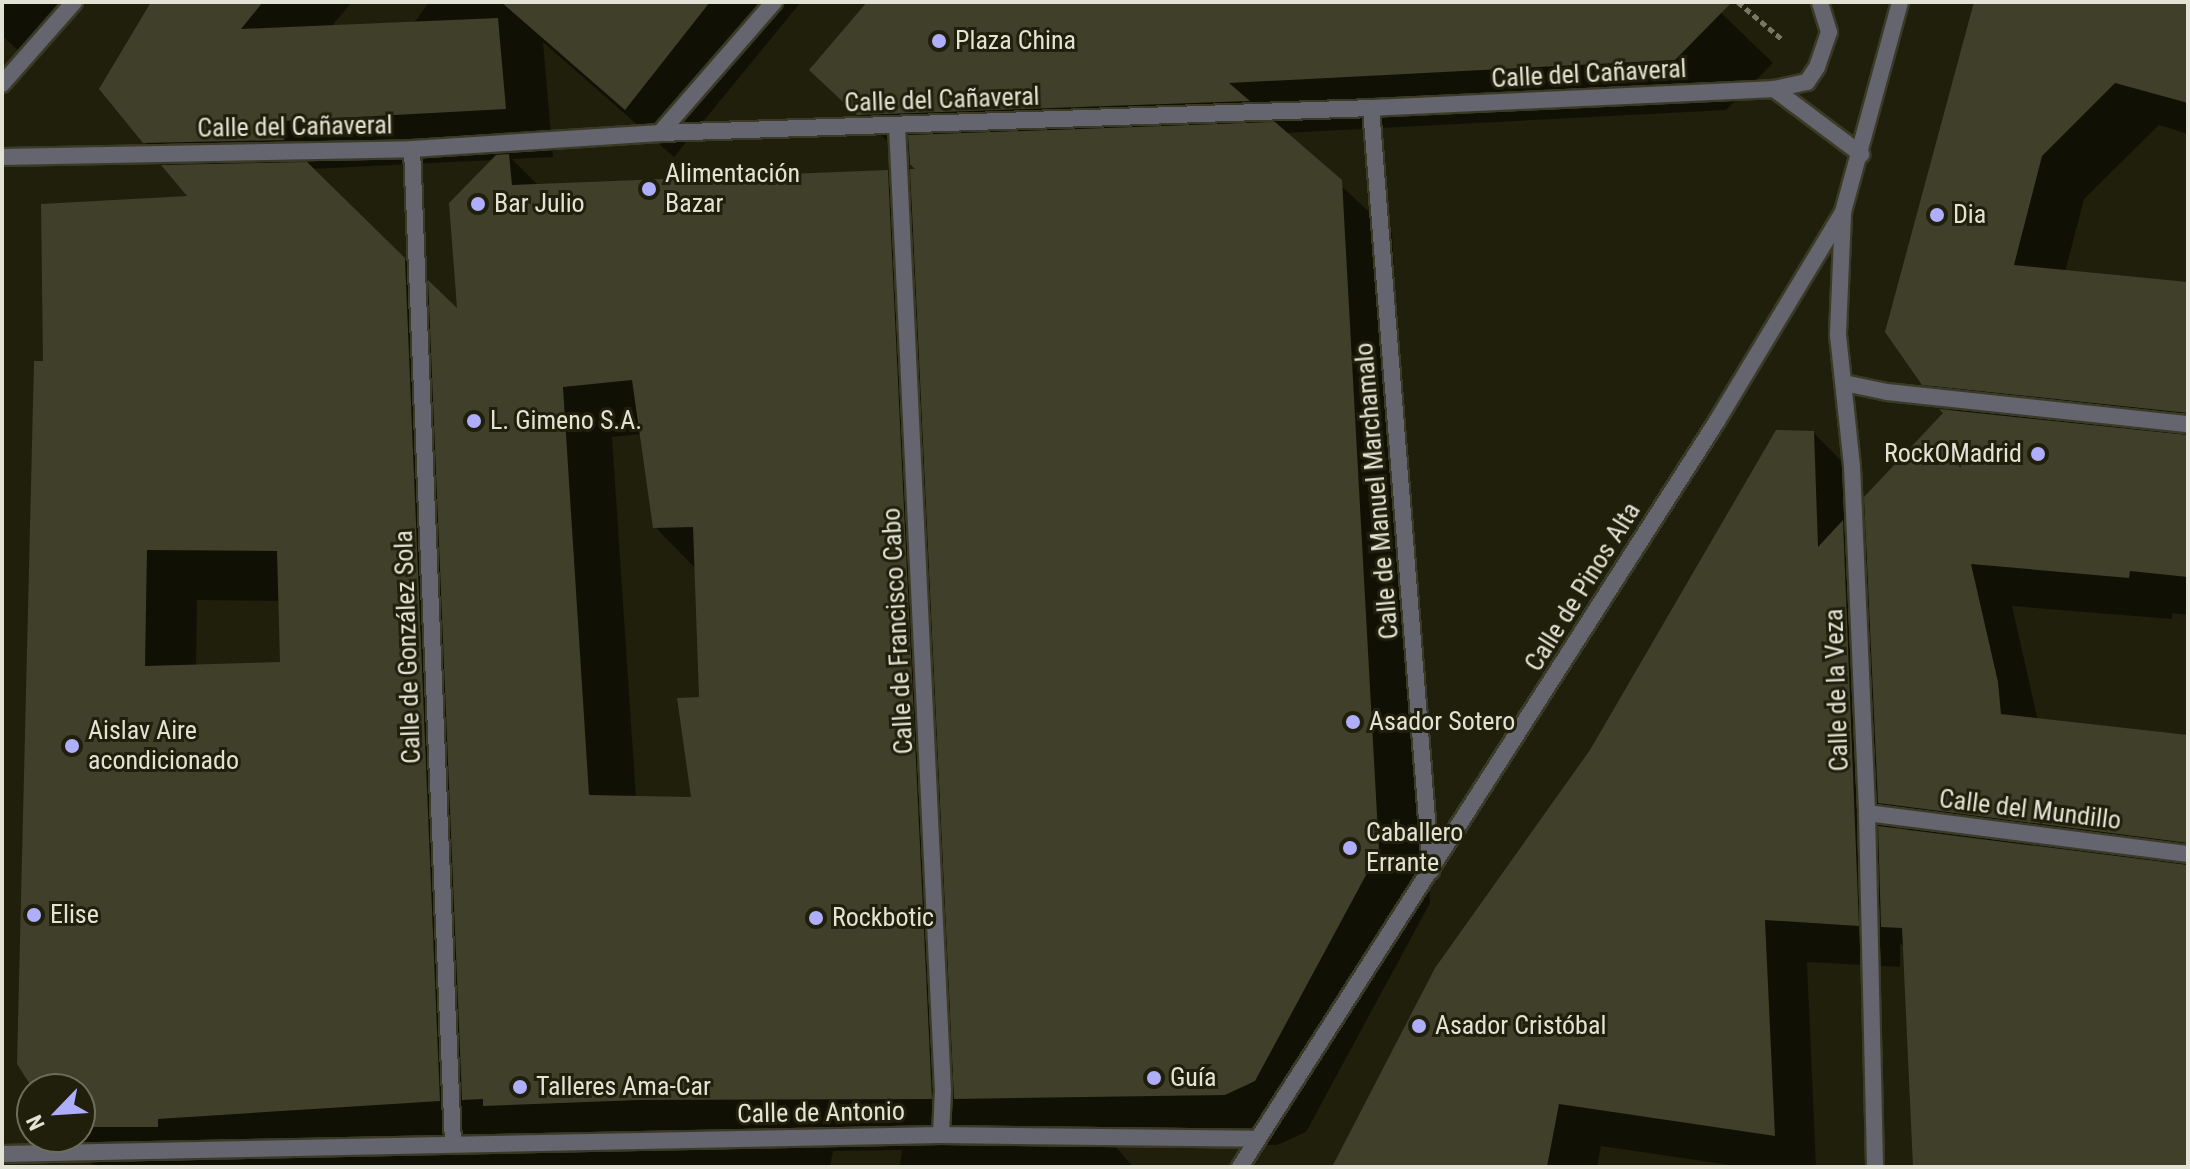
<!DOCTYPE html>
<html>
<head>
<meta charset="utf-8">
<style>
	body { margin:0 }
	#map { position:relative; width:2190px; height:1169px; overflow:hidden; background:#201f0b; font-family:"Roboto Condensed",sans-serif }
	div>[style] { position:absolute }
	.shadow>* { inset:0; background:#0007 }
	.building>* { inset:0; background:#3f3f2a }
	.path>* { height:5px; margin-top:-2.5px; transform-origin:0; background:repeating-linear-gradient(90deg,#787766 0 6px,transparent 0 10px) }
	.roads { filter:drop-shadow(2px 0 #3b3a27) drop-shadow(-2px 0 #3b3a27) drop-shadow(0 2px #3b3a27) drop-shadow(0 -2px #3b3a27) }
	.minor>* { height:16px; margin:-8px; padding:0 8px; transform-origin:8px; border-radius:8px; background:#64656e }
	.dots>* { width:22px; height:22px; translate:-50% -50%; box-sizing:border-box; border:4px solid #201f0b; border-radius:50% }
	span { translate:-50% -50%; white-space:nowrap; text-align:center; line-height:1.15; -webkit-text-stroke:6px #201f0b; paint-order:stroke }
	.poi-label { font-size:26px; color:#e2e2d5 }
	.left { translate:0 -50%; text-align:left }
	.right { translate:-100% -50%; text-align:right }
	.street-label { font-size:26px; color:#e2e2d5 }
	.frame { position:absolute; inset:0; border:4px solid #e2e2d5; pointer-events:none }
	.north { position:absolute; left:16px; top:1073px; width:80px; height:80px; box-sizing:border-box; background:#201f0b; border:2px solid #6e6d5c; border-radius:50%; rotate:245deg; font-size:22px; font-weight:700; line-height:32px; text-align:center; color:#e2e2d5 }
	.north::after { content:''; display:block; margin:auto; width:28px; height:36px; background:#aeaefa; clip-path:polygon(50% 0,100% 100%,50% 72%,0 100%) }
</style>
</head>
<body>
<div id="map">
	<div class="shadow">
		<i style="clip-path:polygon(2px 2px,59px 2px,18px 50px,2px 36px)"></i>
		<i style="clip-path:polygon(evenodd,153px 2px,352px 2px,331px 27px,414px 23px,429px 2px,801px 2px,674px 157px,543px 42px,553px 157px,512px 159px,539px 186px,887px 172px,913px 198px,919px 171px,812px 70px,869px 2px,1710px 2px,1773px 63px,1726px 110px,1284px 133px,1392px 233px,1430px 903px,1306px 1132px,1277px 1145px,1116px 1147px,1133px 1167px,900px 1167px,902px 1150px,833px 1151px,830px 1167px,85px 1167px,93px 1165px,66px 1137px,80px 1137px,80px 1089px,36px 1089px,45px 363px,191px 198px,170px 167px,145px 142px,153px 2px,494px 160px,460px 313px,311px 169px,494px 160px,153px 2px,641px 434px,655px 527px,697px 570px,701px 699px,693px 799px,636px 798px,612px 437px,641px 434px,153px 2px,197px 600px,281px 601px,282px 664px,196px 667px,197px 600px)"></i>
		<i style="clip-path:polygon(evenodd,1976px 2px,2188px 2px,2188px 134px,2159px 125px,2084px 199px,2065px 272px,2188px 284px,2188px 615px,2172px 613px,2172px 619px,2012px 606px,2038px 721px,2188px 738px,2188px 1167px,1914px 1167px,1905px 948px,1900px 943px,1900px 967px,1807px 962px,1816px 1167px,1744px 1167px,1601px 1146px,1597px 1167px,1336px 1167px,1814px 433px,1856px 476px,1858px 538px,1869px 548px,1953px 412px,1924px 383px,1976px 2px,1895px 818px,1909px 831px,1895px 830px,1895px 818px)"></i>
	</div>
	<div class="building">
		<i style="clip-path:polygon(151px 2px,263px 2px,241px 29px,498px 18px,506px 109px,265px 122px,285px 140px,143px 143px,99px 89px)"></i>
		<i style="clip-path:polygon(501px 2px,710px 2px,625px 110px)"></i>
		<i style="clip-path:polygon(867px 2px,1732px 2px,1675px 60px,1229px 83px,1250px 101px,857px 115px,809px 70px)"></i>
		<i style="clip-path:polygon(1974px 2px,2188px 2px,2188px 103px,2115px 83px,2042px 156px,2014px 265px,2188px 282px,2188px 413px,1922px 385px,1885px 332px)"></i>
		<i style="clip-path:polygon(1275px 122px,1342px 180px,1379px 851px,1255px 1081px,1225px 1095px,954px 1099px,910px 169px,915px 169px,910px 164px,908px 135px)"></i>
		<i style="clip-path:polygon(evenodd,509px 154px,512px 185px,888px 170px,932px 1099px,639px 1100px,483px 1106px,483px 1099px,462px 1100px,428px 280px,457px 308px,449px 203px,496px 155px,509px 154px,632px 380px,653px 528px,693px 527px,699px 697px,677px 698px,691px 797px,589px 795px,563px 387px,632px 380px)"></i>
		<i style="clip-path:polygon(evenodd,307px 162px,405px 258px,440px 1101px,158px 1119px,158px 1127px,80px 1127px,80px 1089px,33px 1089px,17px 1064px,34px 361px,43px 361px,41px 204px,187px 196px,161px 165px,307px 162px,147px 550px,277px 551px,280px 662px,145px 666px,147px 550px)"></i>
		<i style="clip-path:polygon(1939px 409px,2188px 435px,2188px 577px,2130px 571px,2129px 578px,1971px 564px,1998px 682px,2001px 714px,2188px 735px,2188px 843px,1878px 803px,1864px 497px,1943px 413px)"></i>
		<i style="clip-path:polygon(1776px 430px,1814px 431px,1818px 547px,1843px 520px,1859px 926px,1765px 920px,1775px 1136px,1559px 1104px,1547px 1167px,1332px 1167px,1435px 968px,1590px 750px)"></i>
		<i style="clip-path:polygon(1878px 826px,2188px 865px,2188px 1167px,1913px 1167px,1902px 928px,1881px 927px)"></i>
	</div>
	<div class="path">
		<i style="left:1738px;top:2px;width:59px;rotate:40.2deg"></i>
	</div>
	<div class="roads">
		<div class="minor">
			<i style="left:2px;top:84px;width:109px;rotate:-48.7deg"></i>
			<i style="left:1774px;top:89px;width:34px;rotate:-12deg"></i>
			<i style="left:1807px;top:82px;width:18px;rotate:-56deg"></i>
			<i style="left:1817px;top:67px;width:37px;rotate:-71deg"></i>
			<i style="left:1829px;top:32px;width:31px;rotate:-107deg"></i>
			<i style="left:1371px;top:108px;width:765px;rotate:85.5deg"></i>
			<i style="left:897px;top:126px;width:965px;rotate:87.27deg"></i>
			<i style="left:943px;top:1090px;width:45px;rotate:92.5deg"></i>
			<i style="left:660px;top:133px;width:174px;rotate:-49deg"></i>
			<i style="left:412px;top:149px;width:995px;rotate:87.64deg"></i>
			<i style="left:2px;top:157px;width:410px;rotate:-1.1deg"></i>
			<i style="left:412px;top:149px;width:249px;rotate:-3.7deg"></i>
			<i style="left:660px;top:133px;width:711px;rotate:-2.01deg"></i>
			<i style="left:1371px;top:108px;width:403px;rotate:-2.7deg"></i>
			<i style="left:1774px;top:89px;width:109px;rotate:36.8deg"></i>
			<i style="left:1843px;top:214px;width:121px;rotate:92.4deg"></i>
			<i style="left:1838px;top:335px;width:133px;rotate:83.9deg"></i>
			<i style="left:1852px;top:467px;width:346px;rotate:87.5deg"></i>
			<i style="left:1867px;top:813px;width:354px;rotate:88.7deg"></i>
			<i style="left:1844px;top:383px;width:44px;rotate:11.8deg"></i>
			<i style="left:1887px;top:392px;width:303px;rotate:6.1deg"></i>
			<i style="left:1867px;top:813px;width:324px;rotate:7.3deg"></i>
			<i style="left:2px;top:1154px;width:939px;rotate:-1.16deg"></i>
			<i style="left:941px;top:1135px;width:315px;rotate:0.7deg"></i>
			<i style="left:1240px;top:1167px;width:885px;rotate:-57.4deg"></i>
			<i style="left:1717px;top:421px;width:244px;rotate:-58.9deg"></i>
			<i style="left:1843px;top:212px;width:218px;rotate:-74.8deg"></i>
		</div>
	</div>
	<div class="dots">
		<i style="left:939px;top:41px;background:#aeaefa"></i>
		<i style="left:649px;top:189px;background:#aeaefa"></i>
		<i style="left:478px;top:204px;background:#aeaefa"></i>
		<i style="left:1937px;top:215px;background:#aeaefa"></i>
		<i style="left:474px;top:421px;background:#aeaefa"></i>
		<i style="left:2038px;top:454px;background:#aeaefa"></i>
		<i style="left:1353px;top:722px;background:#aeaefa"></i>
		<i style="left:72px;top:746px;background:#aeaefa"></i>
		<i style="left:1350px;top:848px;background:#aeaefa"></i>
		<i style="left:34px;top:915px;background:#aeaefa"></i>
		<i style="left:816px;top:918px;background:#aeaefa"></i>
		<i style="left:1419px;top:1026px;background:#aeaefa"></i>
		<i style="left:1154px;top:1078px;background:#aeaefa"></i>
		<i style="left:520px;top:1087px;background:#aeaefa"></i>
	</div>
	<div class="poi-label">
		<span class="left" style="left:955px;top:41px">Plaza China</span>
		<span class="left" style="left:665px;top:189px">Alimentación<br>Bazar</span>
		<span class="left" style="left:494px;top:204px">Bar Julio</span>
		<span class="left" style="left:1953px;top:215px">Dia</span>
		<span class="left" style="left:490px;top:421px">L. Gimeno S.A.</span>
		<span class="right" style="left:2022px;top:454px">RockOMadrid</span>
		<span class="left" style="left:1369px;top:722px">Asador Sotero</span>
		<span class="left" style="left:88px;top:746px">Aislav Aire<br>acondicionado</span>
		<span class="left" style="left:1366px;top:848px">Caballero<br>Errante</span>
		<span class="left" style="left:50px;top:915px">Elise</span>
		<span class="left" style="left:832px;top:918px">Rockbotic</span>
		<span class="left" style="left:1435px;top:1026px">Asador Cristóbal</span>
		<span class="left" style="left:1170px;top:1078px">Guía</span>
		<span class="left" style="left:536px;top:1087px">Talleres Ama-Car</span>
	</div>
	<div class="street-label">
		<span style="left:1589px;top:74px;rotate:-3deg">Calle del Cañaveral</span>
		<span style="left:942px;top:100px;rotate:-2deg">Calle del Cañaveral</span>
		<span style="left:295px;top:127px;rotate:-1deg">Calle del Cañaveral</span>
		<span style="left:1377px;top:491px;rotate:-95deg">Calle de Manuel Marchamalo</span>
		<span style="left:1583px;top:587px;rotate:-58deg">Calle de Pinos Alta</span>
		<span style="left:898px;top:631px;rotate:-93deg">Calle de Francisco Cabo</span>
		<span style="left:408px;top:647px;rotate:-92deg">Calle de González Sola</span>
		<span style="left:1837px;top:690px;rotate:-92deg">Calle de la Veza</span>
		<span style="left:2030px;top:810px;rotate:7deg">Calle del Mundillo</span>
		<span style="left:821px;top:1113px;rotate:-1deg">Calle de Antonio</span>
	</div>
	<div class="frame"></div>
	<div class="north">N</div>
</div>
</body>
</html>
